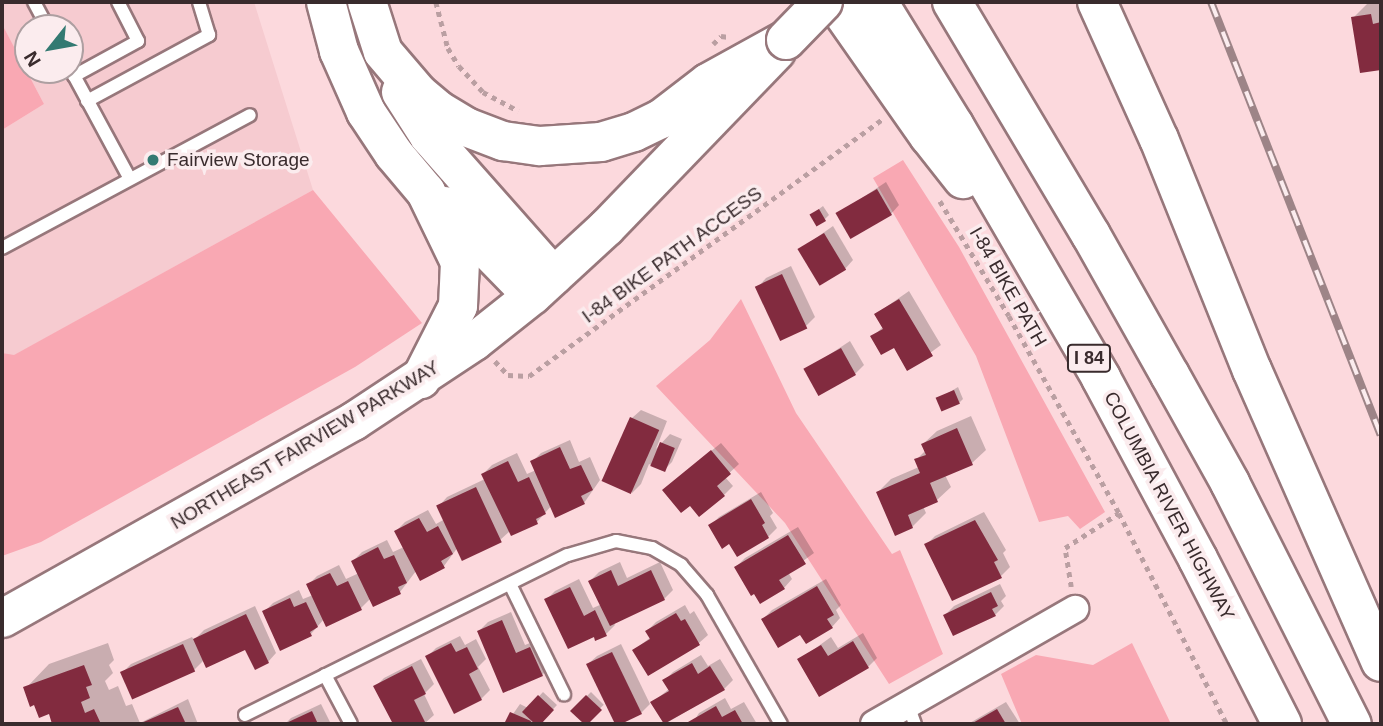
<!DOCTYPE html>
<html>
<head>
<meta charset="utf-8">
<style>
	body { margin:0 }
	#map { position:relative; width:1383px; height:726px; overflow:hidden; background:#fcd9dd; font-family:Helvetica,sans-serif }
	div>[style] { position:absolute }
	.built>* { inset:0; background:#f6cbd0 }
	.green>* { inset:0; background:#f9a8b3 }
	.shadow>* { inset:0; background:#0003; transform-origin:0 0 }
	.building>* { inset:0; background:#822b3f; transform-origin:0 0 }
	.path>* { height:4.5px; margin-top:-2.25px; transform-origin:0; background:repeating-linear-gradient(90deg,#ba9fa2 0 5px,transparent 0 10px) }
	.roads { filter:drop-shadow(2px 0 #97777b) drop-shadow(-2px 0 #97777b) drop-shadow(0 2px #97777b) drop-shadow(0 -2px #97777b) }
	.lane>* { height:12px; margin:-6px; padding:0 6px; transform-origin:6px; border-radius:6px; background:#fff }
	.street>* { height:26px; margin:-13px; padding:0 13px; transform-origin:13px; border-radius:13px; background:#fff }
	.secondary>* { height:37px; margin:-18.5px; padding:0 18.5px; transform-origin:18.5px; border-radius:18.5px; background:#fff }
	.highway>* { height:38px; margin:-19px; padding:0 19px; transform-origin:19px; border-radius:19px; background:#fff }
	.rail>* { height:8px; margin-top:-4px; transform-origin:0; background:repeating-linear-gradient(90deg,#fbecee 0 16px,#9d8487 0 32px); box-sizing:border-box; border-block:2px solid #9d8487 }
	.bridges { filter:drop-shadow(2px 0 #97777b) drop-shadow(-2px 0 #97777b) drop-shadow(0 2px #97777b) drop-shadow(0 -2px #97777b) }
	.primary-bridge>* { height:38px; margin:-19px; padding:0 19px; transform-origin:19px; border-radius:19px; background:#fff }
	.dots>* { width:19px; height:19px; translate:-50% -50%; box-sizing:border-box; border:4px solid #fbecee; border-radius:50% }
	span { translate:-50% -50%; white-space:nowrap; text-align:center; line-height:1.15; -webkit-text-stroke:7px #fbecee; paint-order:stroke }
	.shield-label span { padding:2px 5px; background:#fbecee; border:2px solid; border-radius:5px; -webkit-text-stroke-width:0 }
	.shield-label { font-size:18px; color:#392b2d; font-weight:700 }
	.poi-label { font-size:19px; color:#392b2d }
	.left { translate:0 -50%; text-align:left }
	.street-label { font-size:19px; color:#392b2d }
	.frame { position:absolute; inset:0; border:4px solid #392b2d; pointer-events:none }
	.north { position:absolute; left:14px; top:14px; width:70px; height:70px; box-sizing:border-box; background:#fbecee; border:2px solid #ad9fa1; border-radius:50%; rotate:239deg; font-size:19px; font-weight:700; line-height:28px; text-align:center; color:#392b2d }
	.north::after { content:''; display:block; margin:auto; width:24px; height:32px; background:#337a72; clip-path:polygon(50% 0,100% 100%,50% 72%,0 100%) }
</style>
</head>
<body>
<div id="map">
	<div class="built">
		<i style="clip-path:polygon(evenodd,2px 2px,254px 2px,313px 190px,13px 356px,2px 353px,2px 130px,44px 104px,2px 24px,2px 2px,28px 28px,70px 28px,70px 70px,28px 70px,28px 28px)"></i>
	</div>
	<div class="green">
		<i style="clip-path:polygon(2px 24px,44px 104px,2px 130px)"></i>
		<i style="clip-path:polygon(903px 160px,959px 247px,1105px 512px,1080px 529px,1068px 516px,1039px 522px,976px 356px,873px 178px)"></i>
		<i style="clip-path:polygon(313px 190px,422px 323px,355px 367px,41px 542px,2px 556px,2px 353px,14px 355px)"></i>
		<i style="clip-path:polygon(741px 299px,796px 413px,892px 554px,900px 550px,943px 654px,889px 684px,785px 523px,656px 386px,710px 340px)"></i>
		<i style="clip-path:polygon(1132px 643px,1171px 724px,1022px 724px,1001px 674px,1036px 655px,1093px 665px)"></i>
	</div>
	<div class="shadow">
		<i style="clip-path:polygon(1381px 2px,1381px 68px,1361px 71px,1353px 18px,1367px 4px)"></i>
		<i style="clip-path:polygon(886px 182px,899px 205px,891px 214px,838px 214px)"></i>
		<i style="clip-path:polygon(823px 206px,829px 215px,825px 219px,811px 215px)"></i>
		<i style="clip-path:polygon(833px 226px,853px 260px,845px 269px,799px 250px)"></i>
		<i style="clip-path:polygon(791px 266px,815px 317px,806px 326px,758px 287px,766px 278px)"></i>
		<i style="clip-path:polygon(909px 291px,941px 345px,908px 369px,894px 345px,872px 337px,883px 327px,876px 314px)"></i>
		<i style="clip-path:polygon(850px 341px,864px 365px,855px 374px,806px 370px)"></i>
		<i style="clip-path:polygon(958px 387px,963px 399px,959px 403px,938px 399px)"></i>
		<i style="clip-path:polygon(641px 410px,667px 421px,656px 449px,670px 434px,682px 439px,672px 462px,663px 471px,649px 464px,641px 484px,632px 493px,632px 418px)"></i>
		<i style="clip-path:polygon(971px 416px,986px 450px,972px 463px,945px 475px,951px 487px,937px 500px,923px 506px,926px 513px,912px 527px,878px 492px,891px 479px,919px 467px,916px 460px,926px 450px,923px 444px,937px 431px)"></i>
		<i style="clip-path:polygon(570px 440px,579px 462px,590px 457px,600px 480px,584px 503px,552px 505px,537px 522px,510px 531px,500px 540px,458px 547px,444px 566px,416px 571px,400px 592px,371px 598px,361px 608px,324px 619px,311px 634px,264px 612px,273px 603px,299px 590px,303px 599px,313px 595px,308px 585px,317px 576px,339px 565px,346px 579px,359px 573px,353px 561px,362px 552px,387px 540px,393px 552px,404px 547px,396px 531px,405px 522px,428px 510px,436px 524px,445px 519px,439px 506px,447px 497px,485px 479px,483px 474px,492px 465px,517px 453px,527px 474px,536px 470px,532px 462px,541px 453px)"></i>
		<i style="clip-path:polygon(721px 443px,739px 464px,725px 477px,733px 486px,724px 495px,673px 482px)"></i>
		<i style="clip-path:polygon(761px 492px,773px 513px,770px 516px,777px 528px,768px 537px,729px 542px,710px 526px,719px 517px)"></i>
		<i style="clip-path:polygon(984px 512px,1006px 550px,1003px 553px,1010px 567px,1001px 576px,926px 545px,935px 536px)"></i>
		<i style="clip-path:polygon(798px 527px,814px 553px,788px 572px,792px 579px,784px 588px,736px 567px,745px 558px)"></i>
		<i style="clip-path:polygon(620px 562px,627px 578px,660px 562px,673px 590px,664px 599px,614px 623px,615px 625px,606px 634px,596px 639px,546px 600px,555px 591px,579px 579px,593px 608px,602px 604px,590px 581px,599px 572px)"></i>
		<i style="clip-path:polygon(826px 579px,841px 605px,836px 610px,840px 618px,832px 627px,801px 632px,763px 619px,772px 610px)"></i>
		<i style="clip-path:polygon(1000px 584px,1006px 596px,1001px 601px,1004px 606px,995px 615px,945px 615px,954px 606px)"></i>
		<i style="clip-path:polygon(685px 605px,690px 614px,694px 611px,708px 635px,699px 643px,634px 650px,651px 637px,647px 631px,656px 622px)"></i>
		<i style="clip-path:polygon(255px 606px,276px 653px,268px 662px,246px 647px,204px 660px,194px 670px,122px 673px,131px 664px,192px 637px,194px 640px,204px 630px)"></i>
		<i style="clip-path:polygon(511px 612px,525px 645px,540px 639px,551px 666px,542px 675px,479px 631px,488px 622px)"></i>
		<i style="clip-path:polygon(863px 633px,877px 658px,868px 667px,799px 660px,831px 637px,838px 648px)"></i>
		<i style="clip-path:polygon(460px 636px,465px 645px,476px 639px,486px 659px,478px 667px,490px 690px,481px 699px,427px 657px,436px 648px)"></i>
		<i style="clip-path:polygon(108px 643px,114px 660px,109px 665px,113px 673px,105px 681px,109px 690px,118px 686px,126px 706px,132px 704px,140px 723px,188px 699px,198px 724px,53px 724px,50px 712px,26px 688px,49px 664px)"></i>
		<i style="clip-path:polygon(621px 644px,650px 704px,641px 713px,617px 724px,588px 664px,597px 656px)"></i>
		<i style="clip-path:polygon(701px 655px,708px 666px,720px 659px,733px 680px,724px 689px,665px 724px,653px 702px,669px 689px,664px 681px,673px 672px)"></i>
		<i style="clip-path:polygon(421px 659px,434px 684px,424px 694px,434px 715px,424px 724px,395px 724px,375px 687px,384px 678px)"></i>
		<i style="clip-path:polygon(543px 692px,557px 705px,539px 724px,535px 721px,534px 724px,506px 724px,520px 704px,528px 708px)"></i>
		<i style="left:591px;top:692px;width:18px;height:27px;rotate:45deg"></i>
		<i style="clip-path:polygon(725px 698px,731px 709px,744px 702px,757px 724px,692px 724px,699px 713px)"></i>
		<i style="clip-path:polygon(1006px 702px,1020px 724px,968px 724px)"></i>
		<i style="clip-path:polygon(321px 704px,331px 724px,285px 724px,291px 718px)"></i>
	</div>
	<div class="building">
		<i style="clip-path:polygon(1371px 14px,1373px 24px,1381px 22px,1381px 70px,1360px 73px,1351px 17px)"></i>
		<i style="left:877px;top:189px;width:30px;height:48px;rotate:60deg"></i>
		<i style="left:819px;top:209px;width:14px;height:11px;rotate:60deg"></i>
		<i style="left:824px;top:233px;width:43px;height:31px;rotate:59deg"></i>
		<i style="left:782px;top:274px;width:60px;height:30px;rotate:65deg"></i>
		<i style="clip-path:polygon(899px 299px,933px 356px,907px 371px,894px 348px,881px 355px,870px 336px,883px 329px,874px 314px)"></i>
		<i style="left:841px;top:348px;width:31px;height:43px;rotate:61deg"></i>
		<i style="left:954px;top:390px;width:15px;height:20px;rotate:67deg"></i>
		<i style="left:630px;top:417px;width:32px;height:70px;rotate:24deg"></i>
		<i style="clip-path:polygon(957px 428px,973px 465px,930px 483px,938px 502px,908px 515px,913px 528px,895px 536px,876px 492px,920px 473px,914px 459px,926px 455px,921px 444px)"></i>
		<i style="left:660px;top:442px;width:16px;height:26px;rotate:22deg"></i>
		<i style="clip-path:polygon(560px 447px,570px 469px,581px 465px,593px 490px,581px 496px,585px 504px,555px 518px,530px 461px)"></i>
		<i style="clip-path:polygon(711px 450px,731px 474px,717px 486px,725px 496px,699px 517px,690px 506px,681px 513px,662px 490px)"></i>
		<i style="clip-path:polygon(508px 461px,518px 482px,529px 477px,546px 514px,536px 519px,538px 524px,511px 536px,481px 474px)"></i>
		<i style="left:476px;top:487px;width:61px;height:44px;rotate:65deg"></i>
		<i style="clip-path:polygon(751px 499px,765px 523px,762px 525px,769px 538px,737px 557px,729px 544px,722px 549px,708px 525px)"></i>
		<i style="clip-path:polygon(419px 518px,427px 532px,438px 526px,453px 554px,441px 561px,445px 568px,420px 581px,394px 531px)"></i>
		<i style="clip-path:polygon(975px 520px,998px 560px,994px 562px,1002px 578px,952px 601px,924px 544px)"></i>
		<i style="clip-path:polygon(788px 535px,806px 564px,779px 580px,785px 589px,760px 604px,754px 594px,751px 596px,734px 567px)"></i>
		<i style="clip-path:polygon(378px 547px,384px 559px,394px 555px,407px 583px,398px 587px,401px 594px,373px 607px,351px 561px)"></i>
		<i style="clip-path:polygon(611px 570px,618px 586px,651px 570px,665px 600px,610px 626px,588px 581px)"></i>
		<i style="clip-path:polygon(330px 573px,337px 586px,348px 581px,362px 610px,326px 627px,306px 584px)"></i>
		<i style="clip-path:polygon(817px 586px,834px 615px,827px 619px,833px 628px,806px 644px,800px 635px,778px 648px,761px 619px)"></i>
		<i style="clip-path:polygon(570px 587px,584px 616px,595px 610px,607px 636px,595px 641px,594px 637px,568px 649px,544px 599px)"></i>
		<i style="clip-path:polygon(991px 592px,998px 606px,992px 609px,996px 616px,953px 636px,943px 615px)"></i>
		<i style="clip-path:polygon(290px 598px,294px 607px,306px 602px,318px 627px,310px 632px,312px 636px,280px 651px,262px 611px)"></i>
		<i style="clip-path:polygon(676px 613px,681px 621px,685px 619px,700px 645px,648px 676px,632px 650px,650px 639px,645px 631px)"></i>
		<i style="clip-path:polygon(246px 614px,269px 663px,255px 670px,245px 650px,206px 668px,193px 639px)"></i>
		<i style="clip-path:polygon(502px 620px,516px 653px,530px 647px,543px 676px,503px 693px,477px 631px)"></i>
		<i style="clip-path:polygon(853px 641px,869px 668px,819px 697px,797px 659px,821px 645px,828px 656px)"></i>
		<i style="clip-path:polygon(451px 643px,456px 652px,467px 647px,478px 669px,469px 674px,482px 700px,454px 714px,425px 656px)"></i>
		<i style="left:183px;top:644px;width:30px;height:69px;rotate:66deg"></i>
		<i style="clip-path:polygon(612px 652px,642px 714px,621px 724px,615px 724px,586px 664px)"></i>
		<i style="clip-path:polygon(692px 663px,698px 674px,710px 666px,725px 690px,664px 724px,650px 702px,669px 691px,662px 680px)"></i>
		<i style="clip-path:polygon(84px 665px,92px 685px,86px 687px,90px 698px,81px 702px,85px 713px,94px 709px,101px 724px,52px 724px,49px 714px,39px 718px,34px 705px,30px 707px,23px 687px)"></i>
		<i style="clip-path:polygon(412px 666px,426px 694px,414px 700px,426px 724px,393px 724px,373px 686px)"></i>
		<i style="clip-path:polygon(538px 695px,554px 710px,541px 724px,535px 724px,522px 712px)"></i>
		<i style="clip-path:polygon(586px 695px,602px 710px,588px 724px,584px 724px,570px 711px)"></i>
		<i style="clip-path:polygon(716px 706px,722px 717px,735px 710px,743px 724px,690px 724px,688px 722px)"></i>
		<i style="clip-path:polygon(178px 707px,186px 724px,139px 724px)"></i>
		<i style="clip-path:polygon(997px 709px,1006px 724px,971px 724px)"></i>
		<i style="clip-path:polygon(312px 711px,318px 724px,284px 724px)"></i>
		<i style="clip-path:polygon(510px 712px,531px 721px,530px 724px,504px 724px)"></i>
	</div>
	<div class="path">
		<i style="left:436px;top:2px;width:48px;rotate:75.4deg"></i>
		<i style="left:448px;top:48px;width:21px;rotate:59deg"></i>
		<i style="left:459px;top:66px;width:35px;rotate:47deg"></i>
		<i style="left:483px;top:92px;width:40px;rotate:28deg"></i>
		<i style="left:713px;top:44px;width:11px;rotate:-45deg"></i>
		<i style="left:721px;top:36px;width:8px;rotate:7deg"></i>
		<i style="left:940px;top:201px;width:134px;rotate:59deg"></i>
		<i style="left:1009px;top:316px;width:226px;rotate:60.8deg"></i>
		<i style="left:1119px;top:513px;width:237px;rotate:62.9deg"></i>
		<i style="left:495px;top:361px;width:19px;rotate:47deg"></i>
		<i style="left:508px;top:375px;width:21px;rotate:3deg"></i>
		<i style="left:529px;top:376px;width:437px;rotate:-36deg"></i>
		<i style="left:1071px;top:587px;width:39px;rotate:-99deg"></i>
		<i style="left:1065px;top:548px;width:64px;rotate:-32.9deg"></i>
	</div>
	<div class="roads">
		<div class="lane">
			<i style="left:34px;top:2px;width:30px;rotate:62deg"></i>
			<i style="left:70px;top:68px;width:126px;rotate:61.6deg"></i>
			<i style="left:74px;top:76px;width:73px;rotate:-28.7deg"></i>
			<i style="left:138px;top:41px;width:44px;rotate:-117.1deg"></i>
			<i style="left:87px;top:101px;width:139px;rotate:-28.4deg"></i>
			<i style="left:209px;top:35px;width:34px;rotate:-107deg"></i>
			<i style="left:2px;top:248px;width:281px;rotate:-28.2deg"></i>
			<i style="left:510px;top:584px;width:123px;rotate:63.9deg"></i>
			<i style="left:325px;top:675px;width:55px;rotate:62deg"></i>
			<i style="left:908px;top:705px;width:20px;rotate:70deg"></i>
			<i style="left:245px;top:715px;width:360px;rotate:-26.4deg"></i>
			<i style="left:568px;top:555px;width:50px;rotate:-16.3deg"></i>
			<i style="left:616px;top:541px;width:37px;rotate:11deg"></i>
			<i style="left:652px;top:548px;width:34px;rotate:30deg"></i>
			<i style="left:681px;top:565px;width:40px;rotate:49deg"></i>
			<i style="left:707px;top:595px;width:149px;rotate:60.2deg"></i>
		</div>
		<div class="street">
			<i style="left:874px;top:724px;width:232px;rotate:-29.8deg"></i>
		</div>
		<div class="secondary">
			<i style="left:2px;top:618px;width:403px;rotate:-29.3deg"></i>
			<i style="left:353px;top:421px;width:145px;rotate:-33.5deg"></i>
			<i style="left:474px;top:341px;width:74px;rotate:-38.4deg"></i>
			<i style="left:532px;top:295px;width:100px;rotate:-42.6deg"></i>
			<i style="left:606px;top:227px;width:245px;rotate:-46deg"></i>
		</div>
		<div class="highway">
			<i style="left:326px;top:2px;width:51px;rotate:75.1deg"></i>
			<i style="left:339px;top:51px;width:67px;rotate:66.1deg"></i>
			<i style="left:366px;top:112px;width:50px;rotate:56.3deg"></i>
			<i style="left:394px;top:154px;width:50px;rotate:49.9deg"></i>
			<i style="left:426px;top:192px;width:78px;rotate:64.1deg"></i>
			<i style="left:460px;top:262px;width:44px;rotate:92.6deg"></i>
			<i style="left:458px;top:306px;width:82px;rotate:116.9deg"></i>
			<i style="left:367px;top:2px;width:52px;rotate:72.3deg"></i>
			<i style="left:383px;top:52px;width:54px;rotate:49.5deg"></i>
			<i style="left:418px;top:93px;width:26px;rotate:40deg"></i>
			<i style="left:438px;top:110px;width:33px;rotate:31deg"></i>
			<i style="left:466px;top:127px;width:40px;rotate:21deg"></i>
			<i style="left:503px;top:141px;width:37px;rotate:8deg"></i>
			<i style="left:540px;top:146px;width:61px;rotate:-3.8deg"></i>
			<i style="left:601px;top:142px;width:34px;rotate:-17deg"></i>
			<i style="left:634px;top:132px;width:30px;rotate:-26deg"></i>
			<i style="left:661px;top:119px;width:59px;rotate:-37.5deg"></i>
			<i style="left:708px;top:83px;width:89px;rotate:-28.9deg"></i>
			<i style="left:835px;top:2px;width:164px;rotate:55deg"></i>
			<i style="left:929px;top:136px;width:55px;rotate:51.7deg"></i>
			<i style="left:878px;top:2px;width:145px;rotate:58.3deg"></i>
			<i style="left:954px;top:125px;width:293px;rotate:59.8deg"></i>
			<i style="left:1101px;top:378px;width:205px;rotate:61.8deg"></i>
			<i style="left:1198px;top:559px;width:185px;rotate:63deg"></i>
			<i style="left:952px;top:2px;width:271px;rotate:59.2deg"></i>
			<i style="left:1091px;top:235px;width:161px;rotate:60.6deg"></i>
			<i style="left:1170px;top:375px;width:124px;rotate:60.9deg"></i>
			<i style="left:1230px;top:483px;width:270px;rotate:63.2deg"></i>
			<i style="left:1097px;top:2px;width:150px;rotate:65.7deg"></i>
			<i style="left:1159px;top:139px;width:249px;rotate:68.1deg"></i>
			<i style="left:1252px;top:370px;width:319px;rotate:66.2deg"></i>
			<i style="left:401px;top:92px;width:52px;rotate:57.5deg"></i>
			<i style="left:429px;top:136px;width:187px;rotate:48.5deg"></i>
			<i style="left:445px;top:206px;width:124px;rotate:45.7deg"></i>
		</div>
	</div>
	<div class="rail">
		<i style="left:1211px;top:2px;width:465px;rotate:68.6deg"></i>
	</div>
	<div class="bridges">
		<div class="primary-bridge">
			<i style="left:786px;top:40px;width:53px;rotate:-45.8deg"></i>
		</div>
	</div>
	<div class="dots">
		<i style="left:153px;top:160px;background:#337a72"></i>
	</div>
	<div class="shield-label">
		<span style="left:1089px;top:358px">I 84</span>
	</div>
	<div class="poi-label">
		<span class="left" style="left:167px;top:160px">Fairview Storage</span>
	</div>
	<div class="street-label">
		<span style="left:672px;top:255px;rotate:-36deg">I-84 BIKE PATH ACCESS</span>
		<span style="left:1008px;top:287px;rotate:60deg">I-84 BIKE PATH</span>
		<span style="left:305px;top:445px;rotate:-31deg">NORTHEAST FAIRVIEW PARKWAY</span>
		<span style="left:1169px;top:506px;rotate:62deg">COLUMBIA RIVER HIGHWAY</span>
	</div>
	<div class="frame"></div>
	<div class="north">N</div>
</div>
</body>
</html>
